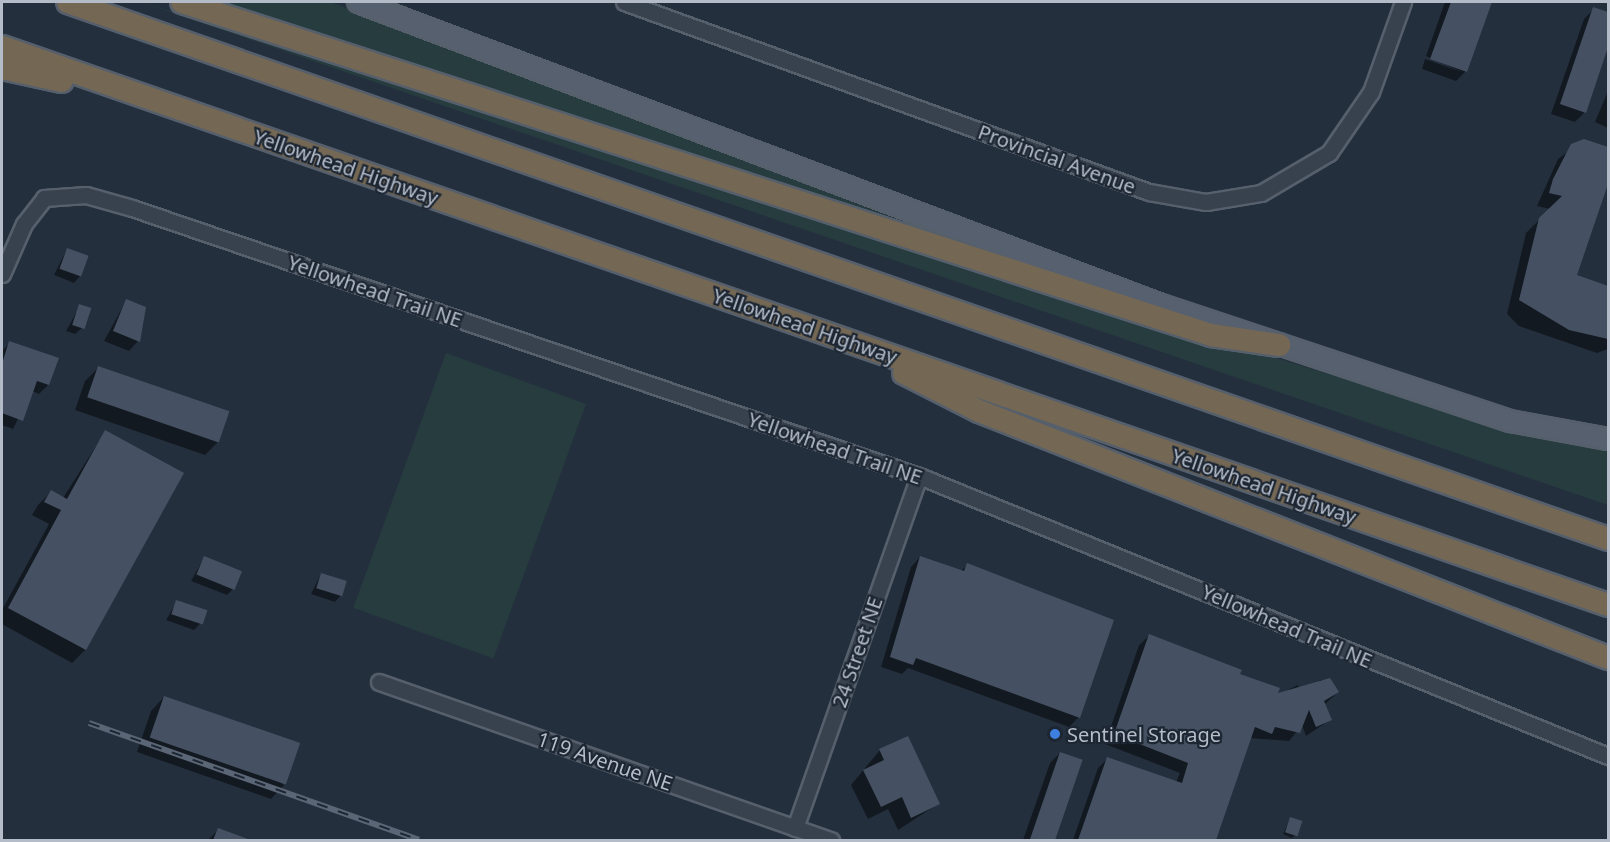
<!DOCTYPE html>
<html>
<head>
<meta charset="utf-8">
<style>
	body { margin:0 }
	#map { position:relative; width:1610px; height:842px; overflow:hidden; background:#242f3e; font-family:"Noto Sans",sans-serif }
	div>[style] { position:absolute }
	.green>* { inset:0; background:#263c3f; transform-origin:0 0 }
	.shadow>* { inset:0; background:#0007 }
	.building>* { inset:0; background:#455162; transform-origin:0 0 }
	.roads { filter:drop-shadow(2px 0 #565f6c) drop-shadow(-2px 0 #565f6c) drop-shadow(0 2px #565f6c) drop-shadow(0 -2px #565f6c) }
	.minor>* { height:15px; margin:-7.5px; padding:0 7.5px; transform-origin:7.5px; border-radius:7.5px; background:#38414e }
	.major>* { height:20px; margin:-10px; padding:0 10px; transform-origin:10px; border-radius:10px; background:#56606e }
	.highway>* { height:22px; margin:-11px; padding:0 11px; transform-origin:11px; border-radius:11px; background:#746855 }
	.rail>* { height:6px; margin-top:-3px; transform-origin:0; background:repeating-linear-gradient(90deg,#1d2633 0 11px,#5a6575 0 22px); box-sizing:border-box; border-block:2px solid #5a6575 }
	.dots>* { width:16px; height:16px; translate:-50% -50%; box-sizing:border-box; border:3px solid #1d2633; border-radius:50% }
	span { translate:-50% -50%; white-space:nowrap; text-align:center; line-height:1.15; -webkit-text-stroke:4.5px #1d2633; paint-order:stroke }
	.street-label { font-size:20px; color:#b4bcc9 }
	.poi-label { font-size:20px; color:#b4bcc9 }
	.left { translate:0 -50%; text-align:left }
	.frame { position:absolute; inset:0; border:3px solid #b4bcc9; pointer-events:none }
</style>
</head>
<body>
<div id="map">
	<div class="green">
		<i style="clip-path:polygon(141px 2px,1506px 430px,1608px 446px,1608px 505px)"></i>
		<i style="clip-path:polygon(223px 2px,331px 2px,920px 228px,769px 180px)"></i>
		<i style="left:446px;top:353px;width:149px;height:271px;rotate:20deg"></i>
	</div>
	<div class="shadow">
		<i style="clip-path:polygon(1445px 2px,1490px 2px,1466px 71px,1456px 81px,1422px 69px,1425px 59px,1462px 72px,1426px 56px)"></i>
		<i style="clip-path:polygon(1594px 9px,1608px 14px,1608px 42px,1585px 112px,1575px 122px,1551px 114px,1584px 19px)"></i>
		<i style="clip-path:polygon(1608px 91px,1608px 128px,1595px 122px)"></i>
		<i style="clip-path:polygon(1584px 140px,1608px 148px,1608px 180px,1575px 276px,1608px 287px,1608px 349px,1597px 353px,1519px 326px,1507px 314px,1526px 233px,1550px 209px,1537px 206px,1558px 159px)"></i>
		<i style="clip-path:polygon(67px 249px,80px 276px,74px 283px,54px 275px)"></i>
		<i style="clip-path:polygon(126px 301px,138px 341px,129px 351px,104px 341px)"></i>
		<i style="clip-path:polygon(80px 306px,82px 328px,75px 334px,66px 331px)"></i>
		<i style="clip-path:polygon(10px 343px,48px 385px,39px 394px,32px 391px,13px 429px,2px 425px,2px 351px)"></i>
		<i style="clip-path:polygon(99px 367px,228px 412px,218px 442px,205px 455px,75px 410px,85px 381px)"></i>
		<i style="clip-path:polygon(105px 432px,181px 473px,85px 650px,72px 663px,2px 624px,2px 610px,49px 524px,32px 515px,38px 505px,51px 492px,63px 498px)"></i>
		<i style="clip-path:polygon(920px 557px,961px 571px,967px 565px,1079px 717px,1069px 727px,908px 668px,902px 674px,881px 667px,911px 567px)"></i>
		<i style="clip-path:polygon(204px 558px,233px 589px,227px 595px,191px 581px)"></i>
		<i style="clip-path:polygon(321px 574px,341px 595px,335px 602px,311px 594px)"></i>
		<i style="clip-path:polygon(177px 602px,201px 623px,194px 630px,166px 620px)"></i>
		<i style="clip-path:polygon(1149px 636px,1275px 696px,1298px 685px,1300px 690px,1321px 680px,1332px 682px,1336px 694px,1324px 705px,1330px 720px,1306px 736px,1302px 725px,1289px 741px,1250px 738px,1214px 840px,1073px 840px,1098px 768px,1108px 758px,1176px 782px,1180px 773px,1105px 744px,1139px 645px)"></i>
		<i style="clip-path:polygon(164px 697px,284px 785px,271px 799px,137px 752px,151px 711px)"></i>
		<i style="clip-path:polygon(880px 750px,938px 804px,898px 830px,888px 809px,868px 819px,851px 785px)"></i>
		<i style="clip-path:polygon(1060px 753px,1082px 761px,1053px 840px,1023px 840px,1050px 763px)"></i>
		<i style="clip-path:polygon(1290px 819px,1295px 835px,1292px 838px,1283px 834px)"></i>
		<i style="clip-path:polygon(218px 830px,240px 838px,239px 840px,208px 840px)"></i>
	</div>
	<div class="building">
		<i style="clip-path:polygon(1451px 2px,1492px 2px,1467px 72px,1430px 59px)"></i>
		<i style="clip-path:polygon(1593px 7px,1608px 12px,1608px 47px,1586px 113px,1560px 104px)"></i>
		<i style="clip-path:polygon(1584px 139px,1608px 147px,1608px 184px,1577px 275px,1608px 286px,1608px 339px,1569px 330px,1519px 300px,1539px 218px,1562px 196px,1549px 193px,1553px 179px,1571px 144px)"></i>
		<i style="left:67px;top:248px;width:23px;height:22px;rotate:20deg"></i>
		<i style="clip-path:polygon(126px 299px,146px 307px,140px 342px,113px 331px)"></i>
		<i style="left:79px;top:304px;width:13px;height:22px;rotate:18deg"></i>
		<i style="clip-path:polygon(9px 341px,59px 358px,49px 385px,37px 381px,23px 421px,2px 413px,2px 364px)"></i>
		<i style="left:98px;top:366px;width:139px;height:33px;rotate:19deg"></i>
		<i style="clip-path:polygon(105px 430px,184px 473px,86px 650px,8px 608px,61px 510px,44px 502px,51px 490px,67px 499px)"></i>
		<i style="left:204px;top:556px;width:41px;height:20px;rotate:22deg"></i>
		<i style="clip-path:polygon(920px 556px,964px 571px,967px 563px,1114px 620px,1080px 718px,916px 658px,913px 665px,890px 657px)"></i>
		<i style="left:321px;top:573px;width:27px;height:16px;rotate:17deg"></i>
		<i style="left:176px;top:600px;width:33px;height:15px;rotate:18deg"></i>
		<i style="clip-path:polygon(1149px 634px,1242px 670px,1240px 674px,1280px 688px,1278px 693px,1330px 678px,1339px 692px,1324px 701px,1332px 720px,1316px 727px,1309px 710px,1300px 733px,1275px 727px,1272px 734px,1255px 727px,1216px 840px,1078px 840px,1107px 757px,1182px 783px,1188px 763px,1114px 734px)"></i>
		<i style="left:164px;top:696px;width:144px;height:44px;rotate:19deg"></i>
		<i style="clip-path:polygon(908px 736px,940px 804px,911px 818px,902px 797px,881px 807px,863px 770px,884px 760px,879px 749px)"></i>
		<i style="left:1060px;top:752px;width:24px;height:94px;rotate:19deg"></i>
		<i style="left:1290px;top:817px;width:13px;height:16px;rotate:18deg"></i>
		<i style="clip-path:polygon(218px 828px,248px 839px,248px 840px,213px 840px)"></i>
	</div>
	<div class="roads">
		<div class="minor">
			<i style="left:624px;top:2px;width:558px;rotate:19.9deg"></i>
			<i style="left:1149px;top:192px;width:58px;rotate:10deg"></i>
			<i style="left:1206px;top:202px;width:56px;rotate:-9.3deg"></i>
			<i style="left:1261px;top:193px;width:79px;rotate:-30.5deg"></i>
			<i style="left:1329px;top:153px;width:74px;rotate:-55.5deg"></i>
			<i style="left:1371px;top:92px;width:96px;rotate:-70.4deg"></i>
			<i style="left:2px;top:274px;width:55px;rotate:-66.3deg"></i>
			<i style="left:24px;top:224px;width:33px;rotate:-52deg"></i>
			<i style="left:44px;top:198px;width:42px;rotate:-4.1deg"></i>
			<i style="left:86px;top:195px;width:48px;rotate:15.8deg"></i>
			<i style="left:132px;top:208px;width:831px;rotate:18.81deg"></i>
			<i style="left:919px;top:476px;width:744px;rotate:22.12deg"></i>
			<i style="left:379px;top:682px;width:479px;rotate:19.3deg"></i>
			<i style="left:795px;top:828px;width:373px;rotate:-70.6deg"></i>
		</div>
		<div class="major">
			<i style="left:358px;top:2px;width:858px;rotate:20.67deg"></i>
			<i style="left:1161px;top:305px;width:368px;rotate:18.4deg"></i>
			<i style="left:1510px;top:421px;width:100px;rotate:10.4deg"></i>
		</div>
		<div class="highway">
			<i style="left:68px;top:2px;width:1631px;rotate:19.22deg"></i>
			<i style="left:182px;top:2px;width:1082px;rotate:17.93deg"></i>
			<i style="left:1211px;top:335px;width:69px;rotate:8.4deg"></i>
			<i style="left:2px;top:47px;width:1700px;rotate:19.16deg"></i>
			<i style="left:2px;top:68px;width:61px;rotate:12.2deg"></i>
			<i style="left:904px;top:373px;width:84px;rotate:26.9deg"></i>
			<i style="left:979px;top:411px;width:676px;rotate:21.44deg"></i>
		</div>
	</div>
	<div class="rail">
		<i style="left:89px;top:723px;width:350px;rotate:19.5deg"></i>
	</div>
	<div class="dots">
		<i style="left:1055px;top:734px;background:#3f7fe0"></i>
	</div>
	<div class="street-label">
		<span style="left:1057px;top:159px;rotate:20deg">Provincial Avenue</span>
		<span style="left:346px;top:167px;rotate:19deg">Yellowhead Highway</span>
		<span style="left:375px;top:291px;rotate:19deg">Yellowhead Trail NE</span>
		<span style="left:805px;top:326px;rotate:19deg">Yellowhead Highway</span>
		<span style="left:835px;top:448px;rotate:19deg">Yellowhead Trail NE</span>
		<span style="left:1264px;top:486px;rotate:19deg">Yellowhead Highway</span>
		<span style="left:1287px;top:626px;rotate:23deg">Yellowhead Trail NE</span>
		<span style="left:857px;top:652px;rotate:-71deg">24 Street NE</span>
		<span style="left:605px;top:761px;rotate:19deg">119 Avenue NE</span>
	</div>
	<div class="poi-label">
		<span class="left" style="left:1067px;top:734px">Sentinel Storage</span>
	</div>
	<div class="frame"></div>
</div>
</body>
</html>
